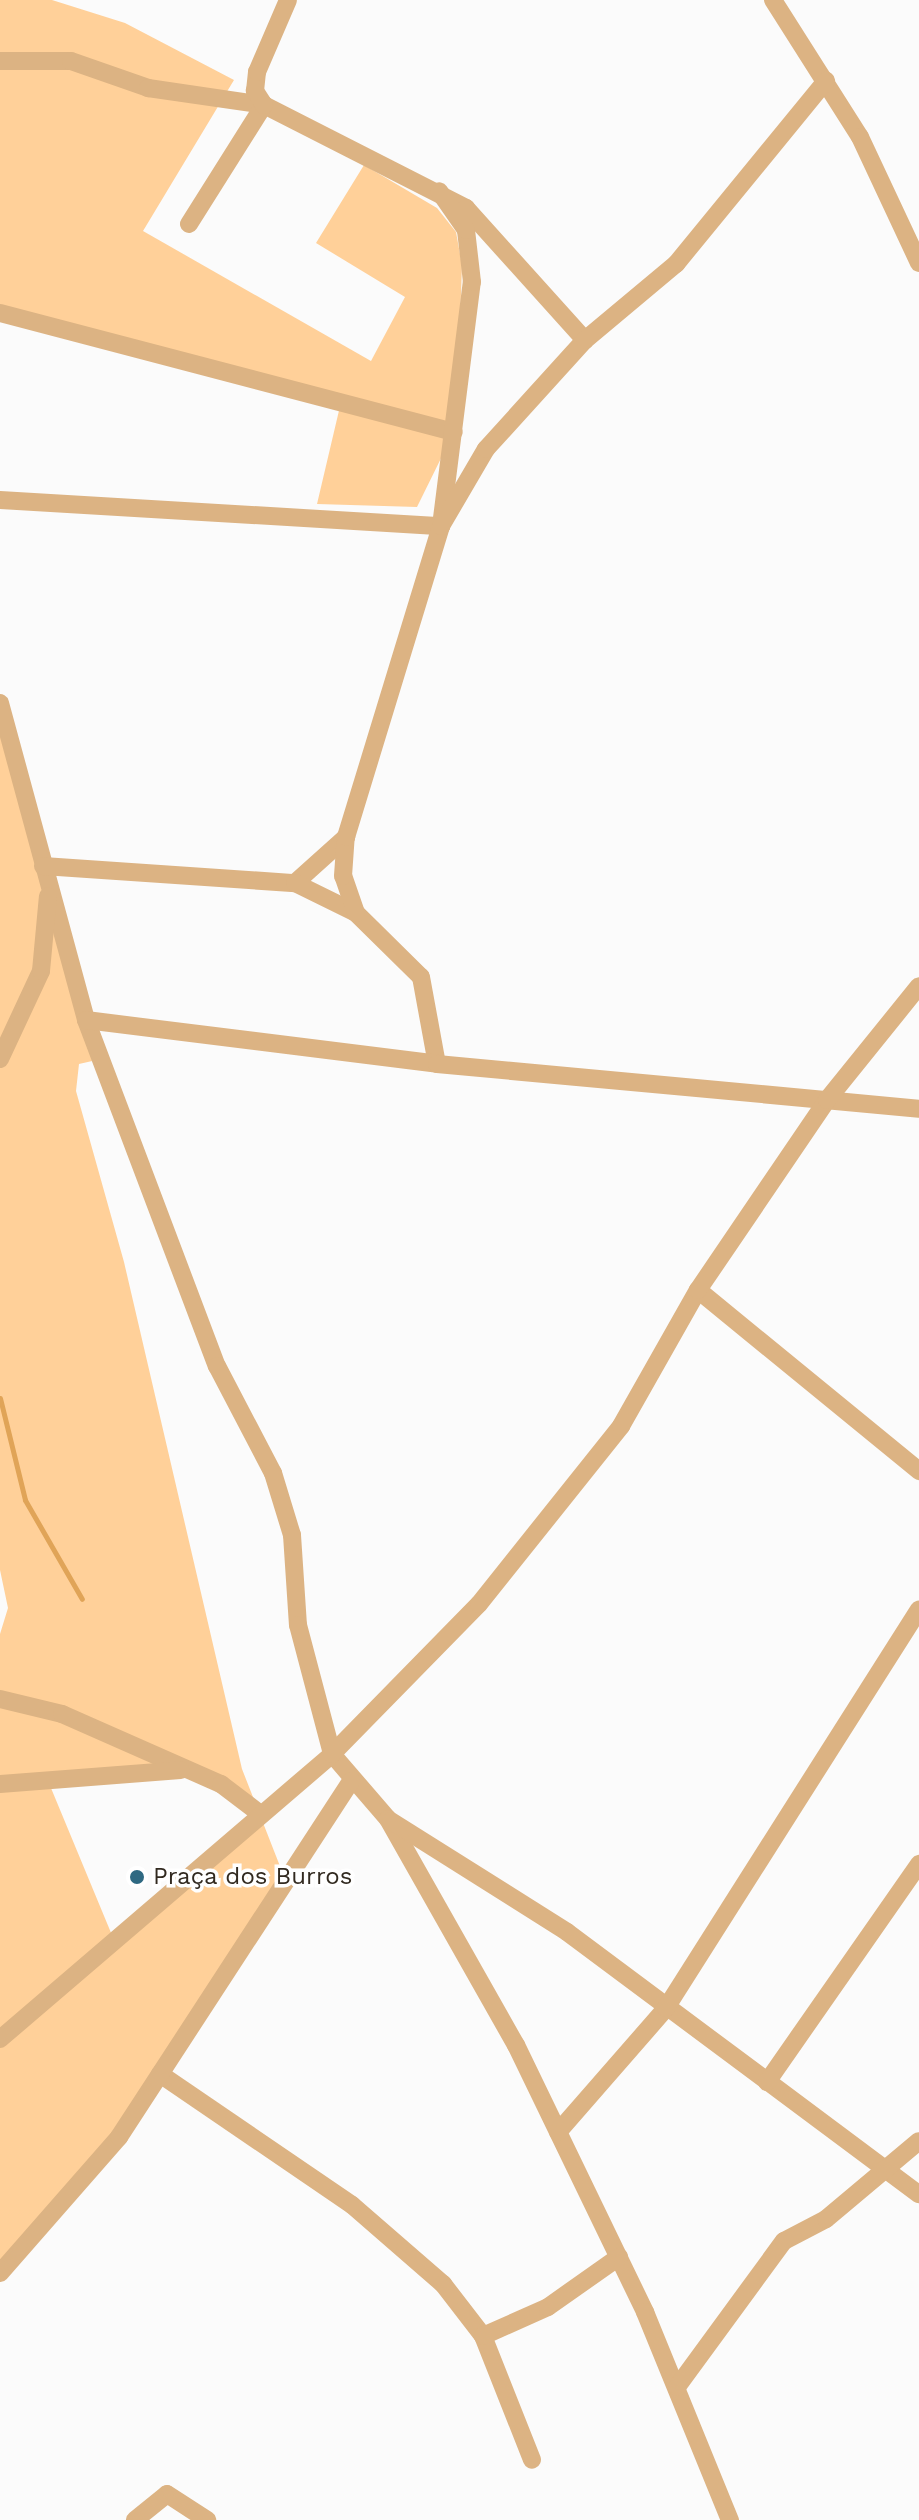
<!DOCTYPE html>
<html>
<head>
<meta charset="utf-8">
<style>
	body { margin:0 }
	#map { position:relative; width:919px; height:2520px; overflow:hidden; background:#fbfbfb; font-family:"Work Sans",sans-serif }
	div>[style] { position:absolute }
	.green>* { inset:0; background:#ffd099 }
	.stream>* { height:5px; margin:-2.5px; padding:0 2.5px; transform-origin:2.5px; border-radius:2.5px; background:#e0a458 }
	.street>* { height:18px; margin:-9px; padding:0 9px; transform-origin:9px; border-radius:9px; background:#dcb383 }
	.dots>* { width:22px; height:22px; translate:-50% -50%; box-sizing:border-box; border:4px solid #fff; border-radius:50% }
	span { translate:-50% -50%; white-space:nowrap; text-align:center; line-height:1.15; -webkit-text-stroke:7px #fff; paint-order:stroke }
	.poi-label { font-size:24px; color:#322a20 }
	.left { translate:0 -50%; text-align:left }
</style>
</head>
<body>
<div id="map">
	<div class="green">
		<i style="clip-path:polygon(0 0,52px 0,125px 23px,234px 80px,143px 231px,371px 361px,405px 297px,316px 243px,364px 165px,437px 208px,456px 232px,462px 265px,457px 409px,454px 432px,417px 507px,317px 504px,341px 402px,0 313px)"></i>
		<i style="clip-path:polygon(evenodd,0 703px,101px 1059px,79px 1064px,76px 1091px,124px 1262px,242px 1769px,285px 1879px,160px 2074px,0 2273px,0 1634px,8px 1608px,0 1570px,0 703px,186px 1770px,258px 1814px,114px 1940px,46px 1776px,186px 1770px)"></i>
	</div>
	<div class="stream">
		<i style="left:0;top:1398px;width:105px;rotate:76.2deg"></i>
		<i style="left:25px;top:1500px;width:114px;rotate:60.1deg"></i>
	</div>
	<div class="street">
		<i style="left:773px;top:0;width:162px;rotate:57.6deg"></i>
		<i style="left:860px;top:137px;width:139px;rotate:64.9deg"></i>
		<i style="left:0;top:61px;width:71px"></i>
		<i style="left:71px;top:61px;width:82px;rotate:19.3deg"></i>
		<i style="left:148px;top:88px;width:117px;rotate:8.3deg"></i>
		<i style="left:264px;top:105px;width:227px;rotate:27deg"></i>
		<i style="left:466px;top:208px;width:178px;rotate:48deg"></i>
		<i style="left:189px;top:224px;width:141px;rotate:-57.8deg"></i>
		<i style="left:264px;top:105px;width:17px;rotate:-123deg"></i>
		<i style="left:255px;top:91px;width:19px;rotate:-84deg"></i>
		<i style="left:257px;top:72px;width:78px;rotate:-66.7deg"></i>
		<i style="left:0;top:313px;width:469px;rotate:14.7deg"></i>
		<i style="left:0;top:500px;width:442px;rotate:3.4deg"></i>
		<i style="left:441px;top:526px;width:246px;rotate:-82.8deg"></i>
		<i style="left:472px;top:282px;width:52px;rotate:-96.6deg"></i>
		<i style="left:466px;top:230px;width:47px;rotate:-124.7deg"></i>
		<i style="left:0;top:703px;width:328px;rotate:74.8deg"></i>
		<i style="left:86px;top:1020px;width:370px;rotate:69.3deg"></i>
		<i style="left:217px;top:1366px;width:121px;rotate:62.4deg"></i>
		<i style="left:273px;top:1473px;width:65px;rotate:73deg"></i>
		<i style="left:292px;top:1535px;width:90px;rotate:86.2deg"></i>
		<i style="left:298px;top:1625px;width:133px;rotate:75.2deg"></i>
		<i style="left:332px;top:1754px;width:86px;rotate:49.3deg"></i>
		<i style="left:388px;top:1819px;width:260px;rotate:60.5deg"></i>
		<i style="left:516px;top:2045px;width:297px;rotate:64.2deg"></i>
		<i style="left:645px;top:2312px;width:225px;rotate:67.8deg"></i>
		<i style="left:43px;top:866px;width:253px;rotate:3.9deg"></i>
		<i style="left:295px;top:883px;width:69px;rotate:-42deg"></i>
		<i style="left:295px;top:883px;width:68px;rotate:26.2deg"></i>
		<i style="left:356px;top:913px;width:91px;rotate:44.6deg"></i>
		<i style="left:421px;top:977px;width:88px;rotate:79.6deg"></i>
		<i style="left:356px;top:913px;width:39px;rotate:-109deg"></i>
		<i style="left:343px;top:876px;width:39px;rotate:-86deg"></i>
		<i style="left:346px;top:837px;width:325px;rotate:-73deg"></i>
		<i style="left:441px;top:526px;width:89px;rotate:-59.7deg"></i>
		<i style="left:486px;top:449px;width:147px;rotate:-47.8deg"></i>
		<i style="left:585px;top:340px;width:119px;rotate:-39.9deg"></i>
		<i style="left:676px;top:264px;width:237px;rotate:-50.7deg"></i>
		<i style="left:86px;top:1020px;width:354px;rotate:7.1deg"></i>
		<i style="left:437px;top:1064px;width:484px;rotate:5.3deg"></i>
		<i style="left:0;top:1059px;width:97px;rotate:-65deg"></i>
		<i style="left:41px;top:971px;width:75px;rotate:-84.7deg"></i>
		<i style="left:698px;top:1290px;width:286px;rotate:39.3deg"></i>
		<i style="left:0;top:1699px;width:64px;rotate:13.6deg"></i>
		<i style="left:62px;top:1714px;width:174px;rotate:23.8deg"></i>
		<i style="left:221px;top:1784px;width:48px;rotate:37.3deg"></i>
		<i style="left:0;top:1784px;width:181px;rotate:-4.4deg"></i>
		<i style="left:391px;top:1821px;width:208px;rotate:32.2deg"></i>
		<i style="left:567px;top:1932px;width:439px;rotate:36.7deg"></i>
		<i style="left:0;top:2039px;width:438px;rotate:-40.6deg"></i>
		<i style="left:332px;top:1754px;width:210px;rotate:-45.6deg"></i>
		<i style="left:479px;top:1604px;width:228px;rotate:-51.4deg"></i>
		<i style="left:621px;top:1426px;width:156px;rotate:-60.5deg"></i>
		<i style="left:698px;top:1290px;width:230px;rotate:-55.8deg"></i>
		<i style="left:827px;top:1100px;width:146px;rotate:-51.1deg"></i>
		<i style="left:160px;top:2074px;width:232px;rotate:34.3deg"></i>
		<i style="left:352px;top:2205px;width:121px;rotate:41deg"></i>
		<i style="left:443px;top:2284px;width:66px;rotate:52.4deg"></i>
		<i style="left:483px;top:2336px;width:133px;rotate:68.4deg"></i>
		<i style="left:767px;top:2082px;width:266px;rotate:-55.1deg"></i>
		<i style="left:558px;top:2132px;width:164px;rotate:-48.9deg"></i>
		<i style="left:666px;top:2008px;width:472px;rotate:-57.6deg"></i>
		<i style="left:0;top:2273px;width:181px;rotate:-48.8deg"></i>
		<i style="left:119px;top:2137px;width:425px;rotate:-56.9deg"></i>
		<i style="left:483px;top:2336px;width:71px;rotate:-24deg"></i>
		<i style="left:548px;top:2307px;width:87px;rotate:-35.2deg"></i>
		<i style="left:677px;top:2387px;width:181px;rotate:-53.8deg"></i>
		<i style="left:784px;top:2241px;width:47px;rotate:-27.6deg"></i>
		<i style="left:826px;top:2219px;width:121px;rotate:-40deg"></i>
		<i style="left:135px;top:2520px;width:41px;rotate:-39.1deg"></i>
		<i style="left:167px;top:2494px;width:48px;rotate:33deg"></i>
	</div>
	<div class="dots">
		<i style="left:137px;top:1877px;background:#2f6982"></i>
	</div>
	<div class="poi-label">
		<span class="left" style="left:153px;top:1877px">Praça dos Burros</span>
	</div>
</div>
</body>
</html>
